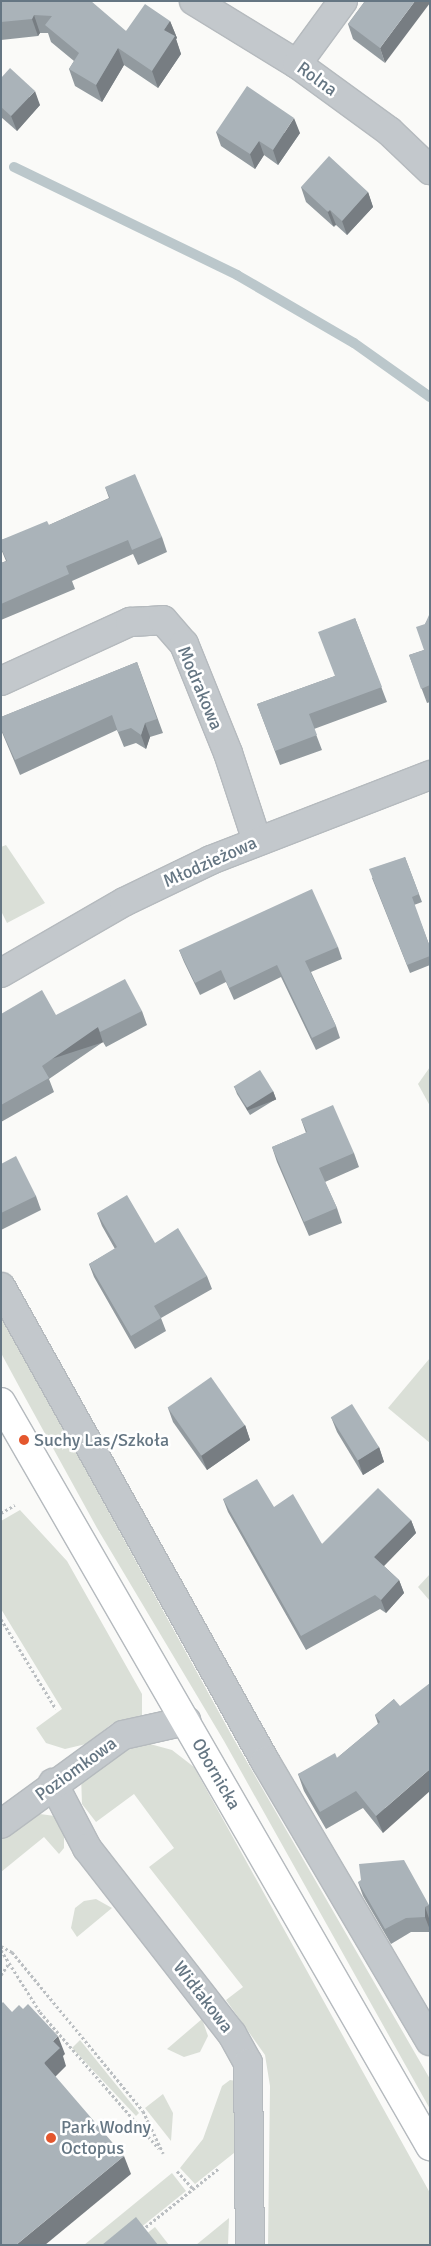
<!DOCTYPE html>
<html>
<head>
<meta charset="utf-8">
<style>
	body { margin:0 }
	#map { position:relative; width:431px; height:2246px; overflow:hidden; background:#fafaf8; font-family:Signika,sans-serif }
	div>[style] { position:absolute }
	.green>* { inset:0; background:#dadfd7 }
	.stream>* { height:10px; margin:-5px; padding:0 5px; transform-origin:5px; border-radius:5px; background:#bbc7cb }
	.path>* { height:3px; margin-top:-1.5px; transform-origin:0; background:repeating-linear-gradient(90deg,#bbbfc2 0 2.5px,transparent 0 5px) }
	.roads { filter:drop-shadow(1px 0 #b5babe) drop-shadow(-1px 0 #b5babe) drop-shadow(0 1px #b5babe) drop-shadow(0 -1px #b5babe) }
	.minor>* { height:28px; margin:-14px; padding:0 14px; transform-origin:14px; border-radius:14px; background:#c3c8cc }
	.major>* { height:28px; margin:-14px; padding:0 14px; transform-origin:14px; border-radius:14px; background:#fff }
	.wall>* { inset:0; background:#929a9f }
	.shaded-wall>* { inset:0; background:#777d82; transform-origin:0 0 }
	.building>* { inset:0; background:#aab3b9; transform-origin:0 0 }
	.dots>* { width:14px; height:14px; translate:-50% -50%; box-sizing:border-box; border:2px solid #fff; border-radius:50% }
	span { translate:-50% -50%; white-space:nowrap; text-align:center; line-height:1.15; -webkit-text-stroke:5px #fff; paint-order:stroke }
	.street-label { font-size:18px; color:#657683 }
	.poi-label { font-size:18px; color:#657683 }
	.left { translate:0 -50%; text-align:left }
	.frame { position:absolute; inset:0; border:2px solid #657683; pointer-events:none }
</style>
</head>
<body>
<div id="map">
	<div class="green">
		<i style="clip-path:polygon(6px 845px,45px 903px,7px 923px,1px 911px,1px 847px)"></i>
		<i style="clip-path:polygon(430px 1067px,430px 1106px,418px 1084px)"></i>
		<i style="clip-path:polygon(1px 1316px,232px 1736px,430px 2079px,430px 2109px,224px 1741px,97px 1528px,21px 1390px,1px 1353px)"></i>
		<i style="clip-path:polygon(430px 1358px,430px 1443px,388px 1408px)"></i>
		<i style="clip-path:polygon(20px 1510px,67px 1561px,142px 1694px,142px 1715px,113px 1723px,86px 1744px,65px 1749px,46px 1743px,36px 1728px,62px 1709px,1px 1609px,1px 1521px)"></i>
		<i style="clip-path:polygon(430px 1574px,430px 1601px,418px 1587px)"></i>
		<i style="clip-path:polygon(139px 1741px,172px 1750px,194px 1767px,430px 2193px,430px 2245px,268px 2245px,270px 2086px,265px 2055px,226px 2000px,243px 1987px,149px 1867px,174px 1848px,134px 1794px,96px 1822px,82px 1804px,81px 1775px)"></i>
		<i style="clip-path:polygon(32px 1813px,55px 1816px,64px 1827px,64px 1848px,59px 1854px,44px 1837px,1px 1872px,1px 1838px)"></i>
		<i style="clip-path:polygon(96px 1899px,112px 1908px,77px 1937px,71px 1928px,75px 1908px,84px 1901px)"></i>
		<i style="clip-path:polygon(202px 2019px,208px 2036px,200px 2052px,184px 2057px,167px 2049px)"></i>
		<i style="clip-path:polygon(80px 2040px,139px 2113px,136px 2116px,72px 2048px)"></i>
		<i style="clip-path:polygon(230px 2080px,236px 2081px,239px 2149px,195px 2184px,180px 2168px,203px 2139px,222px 2086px)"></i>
		<i style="clip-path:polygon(163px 2094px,173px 2113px,171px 2141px,145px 2108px)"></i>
		<i style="clip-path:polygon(172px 2173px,186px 2191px,119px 2245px,84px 2245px)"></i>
		<i style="clip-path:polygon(229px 2218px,228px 2245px,196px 2245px)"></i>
		<i style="clip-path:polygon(155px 2227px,169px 2245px,153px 2245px,145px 2235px)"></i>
	</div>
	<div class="stream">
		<i style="left:14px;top:167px;width:248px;rotate:25.8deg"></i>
		<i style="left:237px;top:275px;width:135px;rotate:30.2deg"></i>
		<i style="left:354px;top:343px;width:93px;rotate:35.4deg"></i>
	</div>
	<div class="path">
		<i style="left:1px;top:1513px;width:16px;rotate:-30deg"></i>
		<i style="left:1px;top:1619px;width:105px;rotate:58.6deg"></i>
		<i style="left:1px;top:1946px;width:13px;rotate:29deg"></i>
		<i style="left:12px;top:1952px;width:206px;rotate:50.5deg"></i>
		<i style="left:143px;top:2111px;width:47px;rotate:64.5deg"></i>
		<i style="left:1px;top:1950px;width:73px;rotate:57.8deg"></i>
		<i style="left:40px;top:2012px;width:181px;rotate:49deg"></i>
		<i style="left:1px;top:1975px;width:14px;rotate:-56deg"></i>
		<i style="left:177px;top:2171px;width:24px;rotate:48deg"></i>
		<i style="left:142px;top:2230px;width:99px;rotate:-38.8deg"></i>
	</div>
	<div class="roads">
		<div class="minor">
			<i style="left:194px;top:1px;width:121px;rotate:31.5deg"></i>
			<i style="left:297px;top:64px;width:114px;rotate:36.1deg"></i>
			<i style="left:389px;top:131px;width:57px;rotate:43.6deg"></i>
			<i style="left:297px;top:64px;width:78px;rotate:-53.9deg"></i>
			<i style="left:1px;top:681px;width:142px;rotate:-24.6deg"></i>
			<i style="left:130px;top:622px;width:33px;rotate:-3deg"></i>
			<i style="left:163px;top:620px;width:32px;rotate:49deg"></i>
			<i style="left:184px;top:644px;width:118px;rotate:68deg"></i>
			<i style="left:228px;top:753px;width:93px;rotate:71.8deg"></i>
			<i style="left:1px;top:973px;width:142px;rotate:-30deg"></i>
			<i style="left:124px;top:902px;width:97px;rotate:-25.8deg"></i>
			<i style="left:211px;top:860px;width:235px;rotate:-21.2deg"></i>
			<i style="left:1px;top:1287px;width:543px;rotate:60.88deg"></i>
			<i style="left:265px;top:1761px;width:325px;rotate:59.5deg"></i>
			<i style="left:53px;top:1783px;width:73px;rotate:62.4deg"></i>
			<i style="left:87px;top:1848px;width:236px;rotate:52.1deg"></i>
			<i style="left:232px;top:2034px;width:33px;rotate:61deg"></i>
			<i style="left:248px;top:2063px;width:182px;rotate:89.4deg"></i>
			<i style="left:1px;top:1824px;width:151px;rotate:-36.1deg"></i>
			<i style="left:123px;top:1735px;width:65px;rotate:-12.5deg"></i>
		</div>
		<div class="major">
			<i style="left:1px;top:1402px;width:859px;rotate:60.03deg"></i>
		</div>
	</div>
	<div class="wall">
		<i style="clip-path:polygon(1px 1px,126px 31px,170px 21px,177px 38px,176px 39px,181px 54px,158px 88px,124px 65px,102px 102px,75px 86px,69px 69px,74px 61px,51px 42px,48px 33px,40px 33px,38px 36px,1px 40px)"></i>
		<i style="clip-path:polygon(365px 1px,385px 63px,353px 39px,348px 24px)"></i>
		<i style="clip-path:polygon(1px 78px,40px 105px,17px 131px,1px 117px)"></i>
		<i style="clip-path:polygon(216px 132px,300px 133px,278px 165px,264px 155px,255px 169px,221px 146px)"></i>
		<i style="clip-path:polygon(301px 187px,368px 192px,373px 207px,347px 235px,336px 225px,334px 227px,306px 202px)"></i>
		<i style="clip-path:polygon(105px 487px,162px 537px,167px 552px,138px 565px,133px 554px,72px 581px,75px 589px,1px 620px,1px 563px,6px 561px,1px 549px,1px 540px,49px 525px,109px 498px)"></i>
		<i style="clip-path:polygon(430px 616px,430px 702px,427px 703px,409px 655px,424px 650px,425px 624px)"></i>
		<i style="clip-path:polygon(355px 618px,387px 702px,314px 729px,322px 750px,280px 765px,257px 704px,335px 676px)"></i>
		<i style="clip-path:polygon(137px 662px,163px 733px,150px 737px,146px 749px,136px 743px,124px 747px,117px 730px,20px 775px,1px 730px,1px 717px)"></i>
		<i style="clip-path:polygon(405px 857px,422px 902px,414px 905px,430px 947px,430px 965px,410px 973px,372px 878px)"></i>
		<i style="clip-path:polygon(338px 947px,342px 959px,311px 972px,336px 1026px,340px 1038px,316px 1050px,281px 977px,234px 1000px,226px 982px,200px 995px,184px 962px,179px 950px)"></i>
		<i style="clip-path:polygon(142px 1011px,147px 1025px,106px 1047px,103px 1042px,49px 1079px,54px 1092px,1px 1122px,1px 1014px,56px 1015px)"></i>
		<i style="clip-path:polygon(234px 1086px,273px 1091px,276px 1099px,250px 1115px,237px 1094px)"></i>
		<i style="clip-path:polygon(301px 1119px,354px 1153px,359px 1167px,325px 1182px,337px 1208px,342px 1223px,309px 1236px,277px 1162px,272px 1147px,306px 1133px)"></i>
		<i style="clip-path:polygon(1px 1164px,36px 1196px,41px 1210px,1px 1230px)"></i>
		<i style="clip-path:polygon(97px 1213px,207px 1276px,212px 1289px,161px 1318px,166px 1331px,135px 1349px,94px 1277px,89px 1264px,115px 1249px,102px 1226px)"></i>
		<i style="clip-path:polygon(168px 1408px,245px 1425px,250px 1440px,207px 1470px,173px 1422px)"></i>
		<i style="clip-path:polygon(331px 1417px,379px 1447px,384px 1462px,363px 1475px,337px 1432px)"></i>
		<i style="clip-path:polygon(223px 1499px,274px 1507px,322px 1544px,411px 1520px,416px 1533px,384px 1566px,399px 1580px,404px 1593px,386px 1613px,380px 1609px,306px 1650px,228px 1512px)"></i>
		<i style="clip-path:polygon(394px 1699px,383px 1833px,363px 1808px,326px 1829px,304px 1791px,298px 1774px,337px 1758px,378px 1724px,375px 1715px)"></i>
		<i style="clip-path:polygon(358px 1882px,429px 1905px,430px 1907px,430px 1932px,411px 1932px,391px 1944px,363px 1896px)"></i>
	</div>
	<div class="shaded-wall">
		<i style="clip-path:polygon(415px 1px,430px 1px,430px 3px,385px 63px,380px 48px)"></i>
		<i style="clip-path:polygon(34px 15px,40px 33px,38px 36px,32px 19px)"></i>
		<i style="clip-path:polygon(170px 21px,177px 38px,176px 39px,181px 54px,158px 88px,152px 71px,164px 30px)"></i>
		<i style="clip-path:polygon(118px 48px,124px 65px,102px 102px,96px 85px)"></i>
		<i style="clip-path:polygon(35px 91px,40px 105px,17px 131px,11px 116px)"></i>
		<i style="clip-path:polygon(294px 118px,300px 133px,278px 165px,273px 150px)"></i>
		<i style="clip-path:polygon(259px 141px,264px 155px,255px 169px,250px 154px)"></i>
		<i style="clip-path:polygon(368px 192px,373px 207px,347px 235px,342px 221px)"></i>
		<i style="left:330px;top:210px;width:16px;height:3px;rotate:68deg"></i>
		<i style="clip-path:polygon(145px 723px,150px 737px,146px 749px,141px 735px)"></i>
		<i style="left:98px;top:1027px;width:16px;height:68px;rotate:72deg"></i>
		<i style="left:273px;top:1091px;width:9px;height:31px;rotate:69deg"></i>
		<i style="clip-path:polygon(245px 1425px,250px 1440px,207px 1470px,201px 1455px)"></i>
		<i style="clip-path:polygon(379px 1447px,384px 1462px,363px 1475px,358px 1460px)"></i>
		<i style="clip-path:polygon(411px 1520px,416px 1533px,379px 1571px,374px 1557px)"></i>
		<i style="clip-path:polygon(399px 1580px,404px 1593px,386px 1613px,381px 1600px)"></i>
		<i style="clip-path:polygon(430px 1769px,430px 1791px,383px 1833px,376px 1816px)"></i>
		<i style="clip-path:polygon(425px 1907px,430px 1921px,430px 1930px,425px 1917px)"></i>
		<i style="clip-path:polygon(58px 2036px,65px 2054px,63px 2056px,66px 2066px,51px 2081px,44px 2063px,53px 2041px)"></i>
		<i style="clip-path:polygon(124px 2156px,131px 2174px,45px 2245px,16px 2245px)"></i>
	</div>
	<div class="building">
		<i style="clip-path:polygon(1px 1px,91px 1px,126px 31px,145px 4px,170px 21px,164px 30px,175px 36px,152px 71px,118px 48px,96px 85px,69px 69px,79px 53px,45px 25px,52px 16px,34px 15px,32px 19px,1px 22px)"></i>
		<i style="clip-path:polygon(365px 1px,415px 1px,380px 48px,348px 24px)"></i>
		<i style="clip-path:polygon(10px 68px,35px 91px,11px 116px,1px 107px,1px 78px)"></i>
		<i style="clip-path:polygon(247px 86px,294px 118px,273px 150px,259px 141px,250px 154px,216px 132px)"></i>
		<i style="clip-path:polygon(329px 156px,368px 192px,342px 221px,330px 210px,328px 212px,301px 187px)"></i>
		<i style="clip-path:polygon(135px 474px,162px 537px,132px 550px,128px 540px,66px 566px,69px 574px,1px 604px,1px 563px,7px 561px,1px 548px,1px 540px,47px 521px,49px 525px,110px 498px,105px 487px)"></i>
		<i style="clip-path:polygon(429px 615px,430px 616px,430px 685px,421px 689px,409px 655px,424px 650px,416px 627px,425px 624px)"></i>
		<i style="clip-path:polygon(355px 618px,382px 687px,309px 714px,317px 735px,275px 751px,257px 704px,335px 676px,318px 632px)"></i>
		<i style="clip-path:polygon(137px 662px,157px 719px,145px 723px,141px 735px,131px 728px,118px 732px,112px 715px,15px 760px,1px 729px,1px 717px)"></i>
		<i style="clip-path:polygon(405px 857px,419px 894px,412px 897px,430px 947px,430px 956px,407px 965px,369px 869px)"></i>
		<i style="clip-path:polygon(312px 889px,338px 947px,305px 961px,336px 1026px,312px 1038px,277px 965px,229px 988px,221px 970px,195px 983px,179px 950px)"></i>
		<i style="clip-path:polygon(125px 979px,142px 1011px,100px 1032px,98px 1027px,42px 1066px,49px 1078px,1px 1105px,1px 1014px,42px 990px,56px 1015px)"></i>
		<i style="left:260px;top:1070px;width:25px;height:31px;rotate:58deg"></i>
		<i style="clip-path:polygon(333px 1105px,354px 1153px,319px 1168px,337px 1208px,304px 1222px,272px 1147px,307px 1132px,301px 1119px)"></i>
		<i style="clip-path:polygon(16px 1156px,36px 1196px,1px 1213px,1px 1164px)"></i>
		<i style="clip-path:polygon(127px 1195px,155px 1243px,178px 1228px,207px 1276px,154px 1306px,161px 1318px,131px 1336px,89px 1264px,117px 1247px,97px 1213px)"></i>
		<i style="left:211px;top:1377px;width:59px;height:53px;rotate:55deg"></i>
		<i style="left:352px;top:1404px;width:51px;height:25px;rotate:58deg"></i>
		<i style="clip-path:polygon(257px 1479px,274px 1507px,293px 1494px,322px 1544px,378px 1488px,411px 1520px,374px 1557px,399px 1580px,381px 1600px,375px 1595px,301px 1636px,223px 1499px)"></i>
		<i style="clip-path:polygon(430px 1683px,430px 1769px,376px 1816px,356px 1791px,320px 1812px,298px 1774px,335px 1753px,337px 1758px,380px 1722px,375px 1715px,394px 1699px,400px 1706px)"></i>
		<i style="clip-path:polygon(404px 1860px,429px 1905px,425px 1907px,425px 1917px,406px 1918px,385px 1929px,358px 1882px,361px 1880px,359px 1864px)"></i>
		<i style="clip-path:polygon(3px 2002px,12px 2012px,19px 2005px,23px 2009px,28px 2004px,58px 2036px,53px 2041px,60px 2048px,44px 2063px,124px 2156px,16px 2245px,1px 2245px,1px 2004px)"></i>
		<i style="clip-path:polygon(136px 2217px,158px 2245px,102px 2245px)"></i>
	</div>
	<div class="dots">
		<i style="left:24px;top:1440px;background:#e4572e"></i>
		<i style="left:51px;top:2138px;background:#e4572e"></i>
	</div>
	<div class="street-label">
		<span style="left:317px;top:79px;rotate:36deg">Rolna</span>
		<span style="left:200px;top:688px;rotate:67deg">Modrakowa</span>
		<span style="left:210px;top:862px;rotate:-24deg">Młodzieżowa</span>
		<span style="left:76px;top:1769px;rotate:-36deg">Poziomkowa</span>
		<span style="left:216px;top:1774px;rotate:60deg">Obornicka</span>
		<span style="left:203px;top:1997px;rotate:52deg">Widłakowa</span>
	</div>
	<div class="poi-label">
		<span class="left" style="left:34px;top:1440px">Suchy Las/Szkoła</span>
		<span class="left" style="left:61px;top:2138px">Park Wodny<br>Octopus</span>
	</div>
	<div class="frame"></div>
</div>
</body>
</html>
